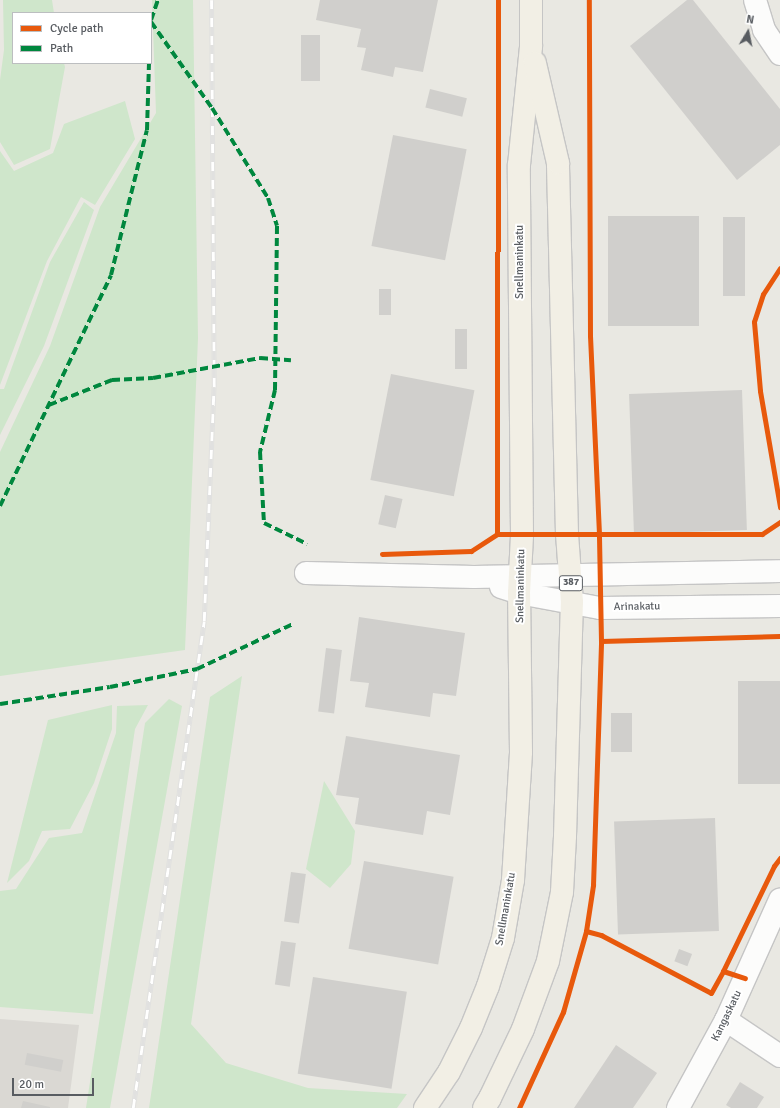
<!DOCTYPE html>
<html>
<head>
<meta charset="utf-8">
<style>
	body { margin:0 }
	#map { position:relative; width:780px; height:1108px; overflow:hidden; background:#e9e8e2; font-family:Signika,sans-serif }
	div>[style] { position:absolute }
	.industrial>* { inset:0; background:#dad8d3 }
	.green>* { inset:0; background:#cfe6cb }
	.building>* { inset:0; background:#d0cfcc; transform-origin:0 0 }
	.roads { filter:drop-shadow(1px 0 #c5c5c5) drop-shadow(-1px 0 #c5c5c5) drop-shadow(0 1px #c5c5c5) drop-shadow(0 -1px #c5c5c5) }
	.minor>* { height:22px; margin:-11px; padding:0 11px; transform-origin:11px; border-radius:11px; background:#fcfcfb }
	.primary>* { height:22px; margin:-11px; padding:0 11px; transform-origin:11px; border-radius:11px; background:#f2efe5 }
	.rail>* { height:4.5px; margin-top:-2.25px; transform-origin:0; background:repeating-linear-gradient(90deg,#fff 0 9px,#e1e1e0 0 18px); box-sizing:border-box; border-block:1px solid #e1e1e0 }
	.quiet>* { height:4px; margin-top:-2px; transform-origin:0; background:repeating-linear-gradient(90deg,#00873e 0 8px,transparent 0 12px) }
	.cycleway>* { height:5px; margin:-2.5px; padding:0 2.5px; transform-origin:2.5px; border-radius:2.5px; background:#e8590c }
	span { translate:-50% -50%; white-space:nowrap; text-align:center; line-height:1.15; -webkit-text-stroke:4px #fff; paint-order:stroke }
	.shield-label span { padding:1px 3px; background:#fff; border:1px solid; border-radius:3px; -webkit-text-stroke-width:0 }
	.shield-label { font-size:10px; color:#585c61; font-weight:700 }
	.street-label { font-size:11px; color:#585c61 }
	.legend { position:absolute; left:12px; top:12px; width:140px; height:52px; box-sizing:border-box; background:#fff; border:1px solid #bcbec0; margin:0; padding:5px 7px; list-style:none; font-size:12px; color:#585c61 }
	.legend li { display:flex; align-items:center; gap:8px; height:20px }
	.legend b { width:20px; border:1px solid #bcbec0 }
	.north { position:absolute; left:728px; top:12px; width:40px; height:40px; -webkit-text-stroke:3px #fff; paint-order:stroke; rotate:10deg; font-size:11px; font-weight:700; line-height:16px; text-align:center; color:#585c61 }
	.north::after { content:''; display:block; margin:auto; width:14px; height:18px; background:#585c61; clip-path:polygon(50% 0,100% 100%,50% 72%,0 100%) }
	.scale { position:absolute; left:12px; top:1078px; width:82px; height:18px; box-sizing:border-box; border:2px solid #585c61; border-top:0; padding-left:5px; font-size:12px; line-height:14px; white-space:nowrap; color:#585c61; -webkit-text-stroke:3px #fff; paint-order:stroke }
</style>
</head>
<body>
<div id="map">
	<div class="industrial">
		<i style="clip-path:polygon(0 1019px,79px 1025px,68px 1108px,0 1108px)"></i>
	</div>
	<div class="green">
		<i style="clip-path:polygon(3px 0,52px 0,54px 13px,13px 13px,13px 63px,64px 63px,65px 67px,50px 149px,14px 165px,0 142px,0 80px,4px 50px)"></i>
		<i style="clip-path:polygon(152px 0,193px 0,198px 338px,185px 650px,0 676px,0 452px,50px 346px,100px 207px,156px 113px)"></i>
		<i style="clip-path:polygon(125px 101px,135px 139px,95px 205px,81px 197px,47px 261px,0 385px,0 151px,14px 171px,53px 153px,64px 124px)"></i>
		<i style="clip-path:polygon(84px 202px,94px 210px,44px 346px,0 435px,0 389px,4px 389px,50px 262px)"></i>
		<i style="clip-path:polygon(242px 676px,191px 1024px,226px 1063px,308px 1088px,407px 1094px,397px 1108px,149px 1108px,210px 697px)"></i>
		<i style="clip-path:polygon(169px 699px,182px 706px,110px 1108px,86px 1108px,145px 723px)"></i>
		<i style="clip-path:polygon(112px 705px,112px 729px,94px 783px,70px 829px,42px 831px,29px 861px,7px 883px,48px 720px)"></i>
		<i style="clip-path:polygon(148px 705px,135px 729px,93px 1014px,0 1007px,0 891px,16px 889px,49px 838px,82px 833px,116px 733px,117px 706px)"></i>
		<i style="clip-path:polygon(324px 781px,355px 831px,351px 864px,330px 888px,306px 869px)"></i>
	</div>
	<div class="building">
		<i style="clip-path:polygon(320px 0,438px 0,423px 72px,395px 67px,393px 77px,361px 70px,366px 48px,357px 47px,361px 29px,316px 20px)"></i>
		<i style="clip-path:polygon(687px 0,693px 0,780px 109px,780px 145px,737px 180px,630px 46px)"></i>
		<i style="left:301px;top:35px;width:19px;height:46px"></i>
		<i style="left:430px;top:89px;width:38px;height:19px;rotate:14deg"></i>
		<i style="left:393px;top:135px;width:75px;height:113px;rotate:11deg"></i>
		<i style="left:608px;top:216px;width:91px;height:110px"></i>
		<i style="left:723px;top:217px;width:22px;height:79px"></i>
		<i style="left:379px;top:289px;width:12px;height:26px"></i>
		<i style="left:455px;top:329px;width:12px;height:40px"></i>
		<i style="left:391px;top:374px;width:85px;height:108px;rotate:11deg"></i>
		<i style="left:742px;top:390px;width:140px;height:113px;rotate:88deg"></i>
		<i style="left:385px;top:495px;width:18px;height:30px;rotate:13deg"></i>
		<i style="clip-path:polygon(359px 617px,465px 633px,456px 696px,433px 693px,430px 717px,365px 707px,369px 683px,350px 681px)"></i>
		<i style="left:326px;top:648px;width:16px;height:64px;rotate:7deg"></i>
		<i style="left:780px;top:681px;width:103px;height:42px;rotate:90deg"></i>
		<i style="left:611px;top:713px;width:21px;height:39px"></i>
		<i style="clip-path:polygon(346px 736px,460px 755px,450px 815px,427px 811px,423px 835px,355px 824px,359px 798px,336px 795px)"></i>
		<i style="left:715px;top:818px;width:113px;height:101px;rotate:88deg"></i>
		<i style="left:364px;top:861px;width:91px;height:89px;rotate:10deg"></i>
		<i style="left:291px;top:872px;width:15px;height:50px;rotate:8deg"></i>
		<i style="left:281px;top:941px;width:15px;height:44px;rotate:8deg"></i>
		<i style="left:679px;top:949px;width:14px;height:13px;rotate:21deg"></i>
		<i style="left:313px;top:977px;width:95px;height:98px;rotate:9deg"></i>
		<i style="clip-path:polygon(616px 1045px,657px 1073px,633px 1108px,574px 1108px)"></i>
		<i style="left:27px;top:1053px;width:37px;height:12px;rotate:11deg"></i>
		<i style="clip-path:polygon(740px 1082px,764px 1097px,757px 1108px,731px 1108px,726px 1105px)"></i>
		<i style="clip-path:polygon(23px 1101px,50px 1107px,50px 1108px,21px 1108px)"></i>
	</div>
	<div class="roads">
		<div class="minor">
			<i style="left:755px;top:0;width:31px;rotate:73deg"></i>
			<i style="left:764px;top:30px;width:29px;rotate:56deg"></i>
			<i style="left:306px;top:573px;width:168px;rotate:1.4deg"></i>
			<i style="left:474px;top:577px;width:306px;rotate:-1.1deg"></i>
			<i style="left:501px;top:587px;width:19px;rotate:18deg"></i>
			<i style="left:519px;top:593px;width:82px;rotate:10.5deg"></i>
			<i style="left:600px;top:608px;width:180px;rotate:-0.6deg"></i>
			<i style="left:726px;top:1020px;width:65px;rotate:33.7deg"></i>
			<i style="left:678px;top:1108px;width:100px;rotate:-61.4deg"></i>
			<i style="left:726px;top:1020px;width:132px;rotate:-65.8deg"></i>
		</div>
		<div class="primary">
			<i style="left:425px;top:1108px;width:43px;rotate:-56.3deg"></i>
			<i style="left:449px;top:1072px;width:49px;rotate:-63.4deg"></i>
			<i style="left:471px;top:1028px;width:45px;rotate:-68deg"></i>
			<i style="left:488px;top:986px;width:50px;rotate:-72.6deg"></i>
			<i style="left:503px;top:938px;width:59px;rotate:-80.2deg"></i>
			<i style="left:513px;top:880px;width:128px;rotate:-86.4deg"></i>
			<i style="left:521px;top:752px;width:159px;rotate:-90.7deg"></i>
			<i style="left:519px;top:593px;width:58px;rotate:-87deg"></i>
			<i style="left:522px;top:535px;width:370px;rotate:-90.5deg"></i>
			<i style="left:519px;top:165px;width:120px;rotate:-84.2deg"></i>
			<i style="left:531px;top:46px;width:46px;rotate:-90deg"></i>
			<i style="left:484px;top:1108px;width:12px;rotate:-59deg"></i>
			<i style="left:490px;top:1098px;width:76px;rotate:-64.4deg"></i>
			<i style="left:523px;top:1029px;width:72px;rotate:-69.8deg"></i>
			<i style="left:548px;top:961px;width:70px;rotate:-78.5deg"></i>
			<i style="left:562px;top:892px;width:56px;rotate:-86.9deg"></i>
			<i style="left:565px;top:836px;width:234px;rotate:-88.3deg"></i>
			<i style="left:572px;top:602px;width:68px;rotate:-94.2deg"></i>
			<i style="left:567px;top:534px;width:371px;rotate:-91.4deg"></i>
			<i style="left:558px;top:163px;width:103px;rotate:-103deg"></i>
		</div>
	</div>
	<div class="rail">
		<i style="left:133px;top:1108px;width:492px;rotate:-81.7deg"></i>
		<i style="left:204px;top:621px;width:234px;rotate:-87.6deg"></i>
		<i style="left:214px;top:387px;width:387px;rotate:-90.4deg"></i>
	</div>
	<div class="quiet">
		<i style="left:151px;top:20px;width:21px;rotate:-71deg"></i>
		<i style="left:151px;top:22px;width:105px;rotate:54.7deg"></i>
		<i style="left:212px;top:108px;width:106px;rotate:58.1deg"></i>
		<i style="left:268px;top:198px;width:29px;rotate:72deg"></i>
		<i style="left:277px;top:226px;width:164px;rotate:90.7deg"></i>
		<i style="left:275px;top:390px;width:64px;rotate:103.6deg"></i>
		<i style="left:260px;top:452px;width:71px;rotate:86.8deg"></i>
		<i style="left:264px;top:523px;width:48px;rotate:26deg"></i>
		<i style="left:49px;top:405px;width:68px;rotate:-21.6deg"></i>
		<i style="left:112px;top:380px;width:41px;rotate:-2.8deg"></i>
		<i style="left:153px;top:378px;width:109px;rotate:-10.6deg"></i>
		<i style="left:260px;top:358px;width:31px;rotate:4deg"></i>
		<i style="left:0;top:506px;width:256px;rotate:-64.3deg"></i>
		<i style="left:111px;top:275px;width:149px;rotate:-76.1deg"></i>
		<i style="left:147px;top:130px;width:67px;rotate:-88.3deg"></i>
		<i style="left:0;top:704px;width:111px;rotate:-8.8deg"></i>
		<i style="left:110px;top:687px;width:89px;rotate:-11.7deg"></i>
		<i style="left:197px;top:669px;width:106px;rotate:-25.1deg"></i>
	</div>
	<div class="cycleway">
		<i style="left:498px;top:0;width:534px;rotate:90.11deg"></i>
		<i style="left:497px;top:534px;width:265px"></i>
		<i style="left:762px;top:534px;width:22px;rotate:-34deg"></i>
		<i style="left:780px;top:268px;width:31px;rotate:123deg"></i>
		<i style="left:763px;top:294px;width:29px;rotate:108deg"></i>
		<i style="left:754px;top:322px;width:69px;rotate:85deg"></i>
		<i style="left:760px;top:391px;width:118px;rotate:80.2deg"></i>
		<i style="left:382px;top:554px;width:89px;rotate:-1.9deg"></i>
		<i style="left:471px;top:551px;width:31px;rotate:-33deg"></i>
		<i style="left:601px;top:641px;width:179px;rotate:-1.6deg"></i>
		<i style="left:586px;top:931px;width:16px;rotate:15deg"></i>
		<i style="left:601px;top:935px;width:124px;rotate:27.8deg"></i>
		<i style="left:711px;top:993px;width:25px;rotate:-61deg"></i>
		<i style="left:723px;top:971px;width:23px;rotate:18deg"></i>
		<i style="left:723px;top:971px;width:117px;rotate:-64.1deg"></i>
		<i style="left:774px;top:866px;width:10px;rotate:-53deg"></i>
		<i style="left:519px;top:1108px;width:106px;rotate:-65.4deg"></i>
		<i style="left:563px;top:1012px;width:84px;rotate:-74.1deg"></i>
		<i style="left:586px;top:931px;width:47px;rotate:-81.3deg"></i>
		<i style="left:593px;top:885px;width:244px;rotate:-88.1deg"></i>
		<i style="left:601px;top:641px;width:107px;rotate:-91.1deg"></i>
		<i style="left:599px;top:534px;width:198px;rotate:-92.6deg"></i>
		<i style="left:590px;top:336px;width:336px;rotate:-90.2deg"></i>
	</div>
	<div class="shield-label">
		<span style="left:571px;top:583px">387</span>
	</div>
	<div class="street-label">
		<span style="left:520px;top:262px;rotate:-90deg">Snellmaninkatu</span>
		<span style="left:521px;top:586px;rotate:-89deg">Snellmaninkatu</span>
		<span style="left:637px;top:607px;rotate:-1deg">Arinakatu</span>
		<span style="left:506px;top:909px;rotate:-80deg">Snellmaninkatu</span>
		<span style="left:727px;top:1016px;rotate:-64deg">Kangaskatu</span>
	</div>
	<ul class="legend">
	<li><b style="height:5px;background:#e8590c"></b>Cycle path</li>
	<li><b style="height:5px;background:#00873e"></b>Path</li>
	</ul>
	<div class="north">N</div>
	<div class="scale">20 m</div>
</div>
</body>
</html>
